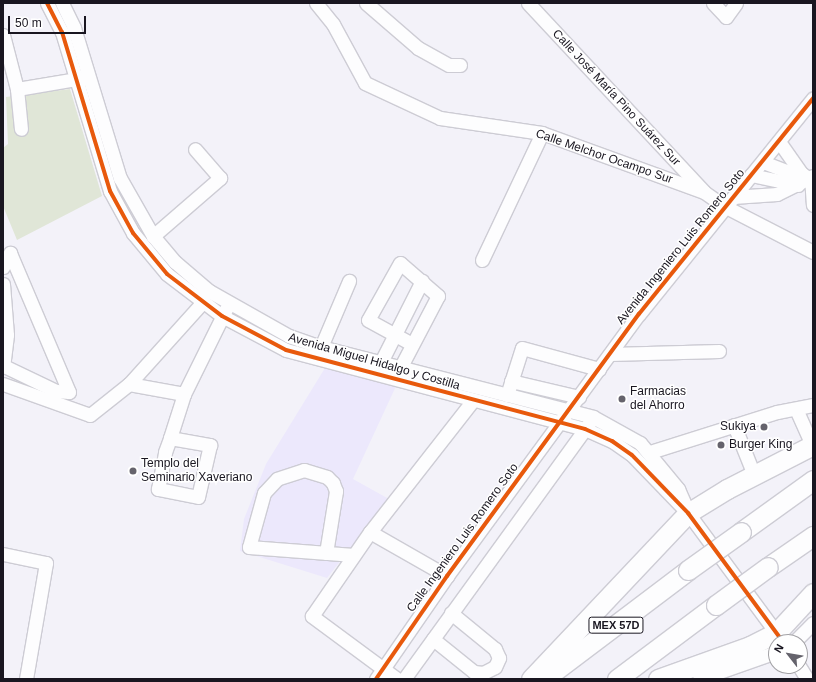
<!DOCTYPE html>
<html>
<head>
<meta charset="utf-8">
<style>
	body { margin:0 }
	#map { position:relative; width:816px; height:682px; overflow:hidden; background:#f3f2f9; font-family:Arial,sans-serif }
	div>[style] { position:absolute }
	.built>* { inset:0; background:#ece8fc }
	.green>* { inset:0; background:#e0e6d7 }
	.roads { filter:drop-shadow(1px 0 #cdccd4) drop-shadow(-1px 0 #cdccd4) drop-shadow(0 1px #cdccd4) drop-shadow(0 -1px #cdccd4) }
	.minor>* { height:13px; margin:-6.5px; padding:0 6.5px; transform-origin:6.5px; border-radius:6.5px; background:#fdfdfe }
	.highway>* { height:19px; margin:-9.5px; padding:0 9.5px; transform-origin:9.5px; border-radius:9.5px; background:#fdfdfe }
	.bridges { filter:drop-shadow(1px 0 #cdccd4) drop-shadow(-1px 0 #cdccd4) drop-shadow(0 1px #cdccd4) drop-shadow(0 -1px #cdccd4) }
	.highway-bridge>* { height:19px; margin:-9.5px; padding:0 9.5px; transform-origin:9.5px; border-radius:9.5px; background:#fdfdfe }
	.cycleway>* { height:4px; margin:-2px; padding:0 2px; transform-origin:2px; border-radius:2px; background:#e8590c }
	.dots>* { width:11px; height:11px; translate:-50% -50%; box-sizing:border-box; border:2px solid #fff; border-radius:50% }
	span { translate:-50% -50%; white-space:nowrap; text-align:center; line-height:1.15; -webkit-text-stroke:3px #fff; paint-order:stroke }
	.shield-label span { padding:1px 3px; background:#fff; border:1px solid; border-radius:3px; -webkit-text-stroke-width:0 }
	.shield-label { font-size:11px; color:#191620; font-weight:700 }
	.street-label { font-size:12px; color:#191620 }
	.poi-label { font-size:12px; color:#191620 }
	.left { translate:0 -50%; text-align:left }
	.right { translate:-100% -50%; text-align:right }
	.frame { position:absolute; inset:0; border:4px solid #191620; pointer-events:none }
	.north { position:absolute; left:768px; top:634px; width:40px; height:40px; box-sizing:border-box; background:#fff; border:1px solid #a3a2a6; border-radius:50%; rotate:301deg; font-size:11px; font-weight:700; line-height:16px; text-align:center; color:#191620 }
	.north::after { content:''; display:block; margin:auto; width:14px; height:18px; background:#65636c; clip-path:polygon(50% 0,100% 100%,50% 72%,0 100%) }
	.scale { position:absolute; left:8px; top:16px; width:78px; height:18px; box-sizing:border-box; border:2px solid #191620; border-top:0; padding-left:5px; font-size:12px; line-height:14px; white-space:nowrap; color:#191620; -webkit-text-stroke:3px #fff; paint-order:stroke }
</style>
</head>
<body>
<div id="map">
	<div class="built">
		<i style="clip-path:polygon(325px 368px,397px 384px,353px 479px,389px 499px,327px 578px,240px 551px,244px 519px,266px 464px)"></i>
	</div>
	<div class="green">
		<i style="clip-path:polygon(70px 89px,102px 196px,17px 240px,3px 206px,3px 148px,8px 144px,6px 97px)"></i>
	</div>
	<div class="roads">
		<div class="minor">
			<i style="left:47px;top:3px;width:33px;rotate:63deg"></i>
			<i style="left:62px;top:32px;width:166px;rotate:73.2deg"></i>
			<i style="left:110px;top:191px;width:48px;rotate:61.3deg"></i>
			<i style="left:133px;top:233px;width:53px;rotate:50.3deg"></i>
			<i style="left:167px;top:274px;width:69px;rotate:37.4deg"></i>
			<i style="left:222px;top:316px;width:72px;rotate:28deg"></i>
			<i style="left:286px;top:350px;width:309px;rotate:14.8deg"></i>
			<i style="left:585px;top:429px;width:30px;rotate:24deg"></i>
			<i style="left:612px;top:441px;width:24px;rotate:35deg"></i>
			<i style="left:632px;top:455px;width:81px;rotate:46deg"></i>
			<i style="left:688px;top:513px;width:160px;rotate:53.6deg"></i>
			<i style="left:62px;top:3px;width:28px;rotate:64deg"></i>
			<i style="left:74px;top:28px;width:157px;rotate:73deg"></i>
			<i style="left:120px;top:178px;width:67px;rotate:60.4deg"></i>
			<i style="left:153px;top:236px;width:34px;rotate:50deg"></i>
			<i style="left:175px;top:262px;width:45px;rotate:40.5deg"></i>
			<i style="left:209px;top:291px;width:92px;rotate:29.4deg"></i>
			<i style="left:289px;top:336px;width:34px;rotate:19deg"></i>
			<i style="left:321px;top:347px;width:281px;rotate:14.4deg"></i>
			<i style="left:593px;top:417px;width:54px;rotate:29deg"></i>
			<i style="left:640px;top:443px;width:60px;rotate:50.4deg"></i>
			<i style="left:678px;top:489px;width:20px;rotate:66deg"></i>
			<i style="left:316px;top:3px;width:27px;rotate:51deg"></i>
			<i style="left:333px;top:24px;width:67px;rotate:61.5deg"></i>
			<i style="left:365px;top:83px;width:83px;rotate:25deg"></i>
			<i style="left:440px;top:118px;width:103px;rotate:8.4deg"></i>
			<i style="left:542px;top:133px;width:172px;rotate:20deg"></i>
			<i style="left:366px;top:3px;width:69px;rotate:40.9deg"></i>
			<i style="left:418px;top:48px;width:35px;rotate:29deg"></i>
			<i style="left:449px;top:65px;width:11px"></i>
			<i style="left:528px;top:3px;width:258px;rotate:47deg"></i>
			<i style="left:704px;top:192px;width:24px;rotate:35deg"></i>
			<i style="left:724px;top:206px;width:100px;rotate:27.3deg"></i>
			<i style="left:713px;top:3px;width:19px;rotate:47deg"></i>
			<i style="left:726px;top:17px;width:17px;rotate:-54deg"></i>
			<i style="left:3px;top:35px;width:56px;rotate:75.5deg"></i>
			<i style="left:17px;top:89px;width:67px;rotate:-9.5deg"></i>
			<i style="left:17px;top:89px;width:40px;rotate:84.3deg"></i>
			<i style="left:780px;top:143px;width:37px;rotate:55deg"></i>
			<i style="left:801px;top:173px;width:9px;rotate:36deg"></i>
			<i style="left:763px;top:162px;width:25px;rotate:21deg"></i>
			<i style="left:786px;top:171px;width:15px;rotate:8deg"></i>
			<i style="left:751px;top:175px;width:48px;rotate:12deg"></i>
			<i style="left:811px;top:177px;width:28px;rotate:86deg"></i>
			<i style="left:733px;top:197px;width:44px;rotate:-3.9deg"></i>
			<i style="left:777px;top:194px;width:40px;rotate:-26.6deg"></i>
			<i style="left:153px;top:236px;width:89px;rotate:-40.9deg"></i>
			<i style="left:220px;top:178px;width:38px;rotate:-131deg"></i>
			<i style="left:482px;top:260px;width:140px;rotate:-64.7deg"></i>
			<i style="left:3px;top:267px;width:16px;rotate:-63deg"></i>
			<i style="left:3px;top:284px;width:51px;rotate:85.5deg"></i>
			<i style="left:7px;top:335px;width:32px;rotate:97deg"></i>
			<i style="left:321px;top:347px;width:72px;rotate:-67deg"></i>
			<i style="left:610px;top:354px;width:109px;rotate:-1.6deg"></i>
			<i style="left:381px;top:362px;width:91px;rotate:-63.2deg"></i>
			<i style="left:4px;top:366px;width:58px;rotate:25.7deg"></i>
			<i style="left:56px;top:391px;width:13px;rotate:4deg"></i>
			<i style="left:69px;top:392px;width:151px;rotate:-113deg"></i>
			<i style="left:397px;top:374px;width:88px;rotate:-62.3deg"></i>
			<i style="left:438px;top:296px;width:50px;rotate:-139deg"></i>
			<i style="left:400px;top:263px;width:65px;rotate:119.3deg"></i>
			<i style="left:368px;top:320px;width:50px;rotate:28.6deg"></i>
			<i style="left:511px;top:381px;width:70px;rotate:13.2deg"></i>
			<i style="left:3px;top:384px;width:92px;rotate:19.6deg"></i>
			<i style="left:90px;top:415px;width:50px;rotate:-38.5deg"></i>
			<i style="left:129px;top:384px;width:109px;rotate:-48deg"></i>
			<i style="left:129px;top:384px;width:56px;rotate:10.3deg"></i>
			<i style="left:507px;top:395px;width:49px;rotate:-72.3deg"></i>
			<i style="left:522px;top:348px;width:80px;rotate:15.3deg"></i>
			<i style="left:796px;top:409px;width:39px;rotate:66deg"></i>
			<i style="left:734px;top:425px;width:54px;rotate:68.2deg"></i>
			<i style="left:170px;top:438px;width:41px;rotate:9.9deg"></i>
			<i style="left:210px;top:445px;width:53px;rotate:103deg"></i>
			<i style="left:198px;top:497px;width:41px;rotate:-168.7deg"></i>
			<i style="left:158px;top:489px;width:38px;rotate:-79deg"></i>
			<i style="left:165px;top:452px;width:15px;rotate:-70deg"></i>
			<i style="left:170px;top:438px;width:46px;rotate:-72.3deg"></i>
			<i style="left:184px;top:394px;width:95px;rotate:-63.7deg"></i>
			<i style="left:650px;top:452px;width:133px;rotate:-17.5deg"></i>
			<i style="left:777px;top:412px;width:37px;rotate:-11deg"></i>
			<i style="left:370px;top:532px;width:89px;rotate:29.7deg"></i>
			<i style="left:326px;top:553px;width:63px;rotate:-80.8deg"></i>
			<i style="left:336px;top:491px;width:9px;rotate:-111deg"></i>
			<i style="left:333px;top:483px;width:8px;rotate:-135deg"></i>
			<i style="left:327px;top:477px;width:24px;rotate:-163deg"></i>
			<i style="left:304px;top:470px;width:28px;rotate:162deg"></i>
			<i style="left:277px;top:479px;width:19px;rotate:133deg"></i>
			<i style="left:264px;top:493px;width:56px;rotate:105.5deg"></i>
			<i style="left:249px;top:547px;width:105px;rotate:4.4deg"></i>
			<i style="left:3px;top:554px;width:44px;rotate:11.8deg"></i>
			<i style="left:46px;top:563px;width:118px;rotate:99.8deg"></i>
			<i style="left:433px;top:639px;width:53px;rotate:38.8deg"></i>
			<i style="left:474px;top:672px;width:9px;rotate:6deg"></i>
			<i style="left:483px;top:673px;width:13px;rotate:-27deg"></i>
			<i style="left:495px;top:667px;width:10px;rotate:-66deg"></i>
			<i style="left:499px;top:658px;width:10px;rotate:-114deg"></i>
			<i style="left:495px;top:649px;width:57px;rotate:-140.7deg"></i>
			<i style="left:794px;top:642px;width:27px;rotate:-45deg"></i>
			<i style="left:799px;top:666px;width:15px;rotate:58deg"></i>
			<i style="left:376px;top:679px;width:125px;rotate:-55.4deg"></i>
			<i style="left:447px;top:576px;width:325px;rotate:-53.8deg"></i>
			<i style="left:639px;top:314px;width:277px;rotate:-51.1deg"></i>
			<i style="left:397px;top:679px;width:106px;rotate:-143.5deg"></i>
			<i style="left:312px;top:616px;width:102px;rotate:-55.4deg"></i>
			<i style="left:370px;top:532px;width:167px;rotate:-52deg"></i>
			<i style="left:404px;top:679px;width:316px;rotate:-54.1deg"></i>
			<i style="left:699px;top:679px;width:82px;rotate:-19.3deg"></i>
		</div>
		<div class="highway">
			<i style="left:741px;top:532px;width:89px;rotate:-35.8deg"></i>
			<i style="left:768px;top:567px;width:55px;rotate:-34.6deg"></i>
			<i style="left:531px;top:679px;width:228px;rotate:-46.6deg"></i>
			<i style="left:688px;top:513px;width:46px;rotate:-31.6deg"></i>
			<i style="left:727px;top:489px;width:97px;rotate:-27.1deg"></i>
			<i style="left:544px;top:679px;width:181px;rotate:-37.1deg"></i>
			<i style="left:617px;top:679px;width:124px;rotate:-36.8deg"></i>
			<i style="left:658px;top:679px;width:98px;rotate:-19.7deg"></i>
			<i style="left:750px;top:646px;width:30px;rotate:-27deg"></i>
			<i style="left:777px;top:632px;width:53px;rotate:-47.3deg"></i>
		</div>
	</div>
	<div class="bridges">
		<div class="highway-bridge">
			<i style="left:688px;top:570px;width:65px;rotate:-35.6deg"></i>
			<i style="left:716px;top:605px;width:64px;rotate:-36.2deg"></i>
		</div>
	</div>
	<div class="cycleway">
		<i style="left:47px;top:3px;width:33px;rotate:63deg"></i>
		<i style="left:62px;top:32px;width:166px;rotate:73.2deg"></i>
		<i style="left:110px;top:191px;width:48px;rotate:61.3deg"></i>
		<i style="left:133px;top:233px;width:53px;rotate:50.3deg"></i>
		<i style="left:167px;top:274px;width:69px;rotate:37.4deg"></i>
		<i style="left:222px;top:316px;width:72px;rotate:28deg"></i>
		<i style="left:286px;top:350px;width:309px;rotate:14.8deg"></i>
		<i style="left:585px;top:429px;width:30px;rotate:24deg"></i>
		<i style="left:612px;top:441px;width:24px;rotate:35deg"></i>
		<i style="left:632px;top:455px;width:81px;rotate:46deg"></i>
		<i style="left:688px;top:513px;width:160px;rotate:53.6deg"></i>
		<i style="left:376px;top:679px;width:125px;rotate:-55.4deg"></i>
		<i style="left:447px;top:576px;width:325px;rotate:-53.8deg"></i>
		<i style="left:639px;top:314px;width:277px;rotate:-51.1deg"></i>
	</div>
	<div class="dots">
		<i style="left:622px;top:399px;background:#65636c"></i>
		<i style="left:764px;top:427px;background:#65636c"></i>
		<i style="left:721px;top:445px;background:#65636c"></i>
		<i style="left:133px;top:471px;background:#65636c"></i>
	</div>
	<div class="shield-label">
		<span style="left:616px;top:625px">MEX 57D</span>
	</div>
	<div class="street-label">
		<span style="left:616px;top:98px;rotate:47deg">Calle José María Pino Suárez Sur</span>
		<span style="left:604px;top:157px;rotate:19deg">Calle Melchor Ocampo Sur</span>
		<span style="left:681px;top:247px;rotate:-51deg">Avenida Ingeniero Luis Romero Soto</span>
		<span style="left:374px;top:362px;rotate:16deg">Avenida Miguel Hidalgo y Costilla</span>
		<span style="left:463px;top:538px;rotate:-54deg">Calle Ingeniero Luis Romero Soto</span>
	</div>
	<div class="poi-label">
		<span class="left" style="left:630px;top:399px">Farmacias<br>del Ahorro</span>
		<span class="right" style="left:756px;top:427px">Sukiya</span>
		<span class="left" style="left:729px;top:445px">Burger King</span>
		<span class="left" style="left:141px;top:471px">Templo del<br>Seminario Xaveriano</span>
	</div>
	<div class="frame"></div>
	<div class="north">N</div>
	<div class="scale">50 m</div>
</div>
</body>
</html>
